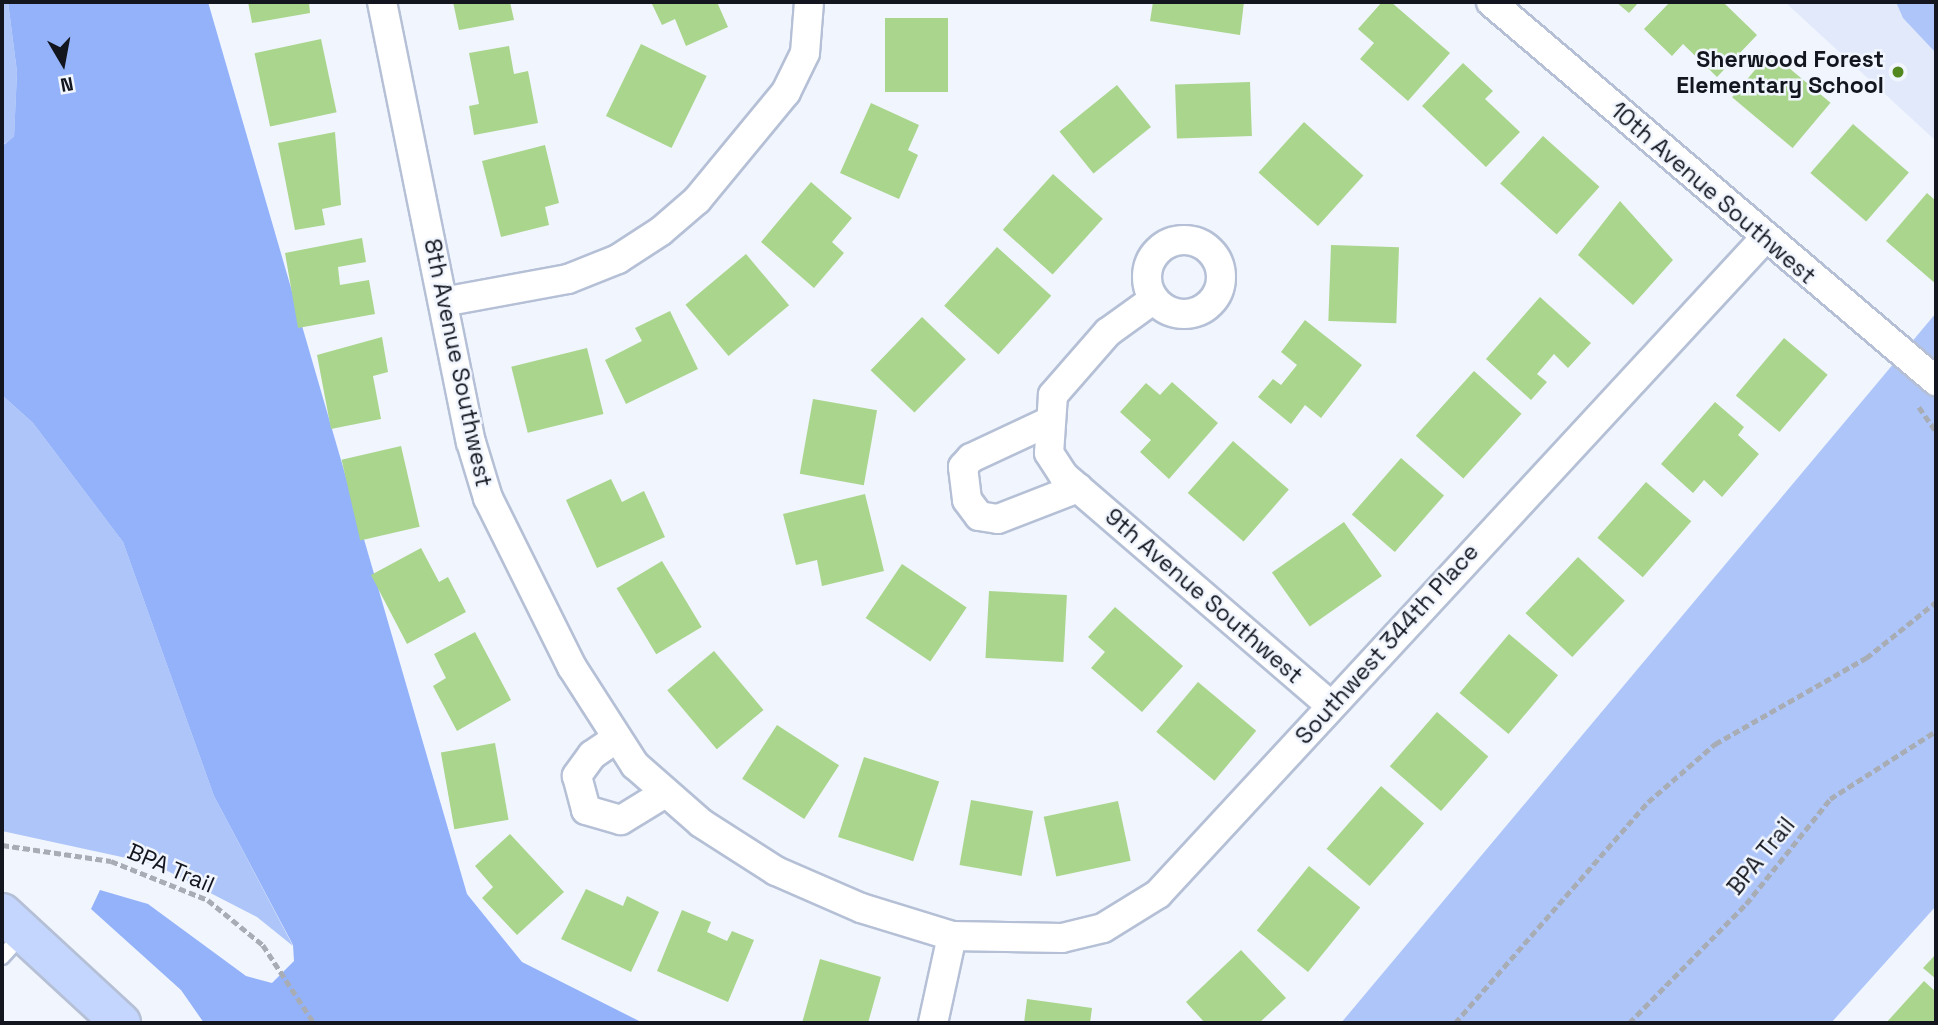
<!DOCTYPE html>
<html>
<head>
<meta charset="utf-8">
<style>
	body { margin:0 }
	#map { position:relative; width:1938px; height:1025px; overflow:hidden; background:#f0f5fe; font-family:"Space Grotesk",sans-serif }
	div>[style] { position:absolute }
	.built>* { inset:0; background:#e1e9fb }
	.green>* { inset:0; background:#aec5f9 }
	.forest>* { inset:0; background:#93b2fa }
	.building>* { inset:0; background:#aad58c; transform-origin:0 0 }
	.path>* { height:4.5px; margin-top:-2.25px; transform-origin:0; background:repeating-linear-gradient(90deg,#a8adb5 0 7px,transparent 0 10.5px) }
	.roads { filter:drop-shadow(2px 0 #b5c0d6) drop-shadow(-2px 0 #b5c0d6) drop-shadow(0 2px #b5c0d6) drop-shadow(0 -2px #b5c0d6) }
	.service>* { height:14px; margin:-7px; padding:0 7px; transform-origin:7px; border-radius:7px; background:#fff }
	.minor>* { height:28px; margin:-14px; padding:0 14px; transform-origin:14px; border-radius:14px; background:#fff }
	.minor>.ring { margin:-14px; padding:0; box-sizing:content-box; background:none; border:28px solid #fff; border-radius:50% }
	.primary>* { height:38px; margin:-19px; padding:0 19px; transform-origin:19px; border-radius:19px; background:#c4d6fd }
	.dots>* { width:19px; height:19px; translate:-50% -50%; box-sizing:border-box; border:4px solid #f0f5fe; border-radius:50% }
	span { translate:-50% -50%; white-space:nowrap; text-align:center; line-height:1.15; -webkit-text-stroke:5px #f0f5fe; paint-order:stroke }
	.poi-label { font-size:23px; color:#13161e; font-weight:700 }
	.right { translate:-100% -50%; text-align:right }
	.street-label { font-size:23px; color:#13161e }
	.frame { position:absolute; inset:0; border:4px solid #13161e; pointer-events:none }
	.north { position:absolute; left:28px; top:28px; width:70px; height:70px; -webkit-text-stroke:5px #f0f5fe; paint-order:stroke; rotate:170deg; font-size:19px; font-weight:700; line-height:28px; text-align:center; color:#13161e }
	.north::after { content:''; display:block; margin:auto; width:24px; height:32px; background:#13161e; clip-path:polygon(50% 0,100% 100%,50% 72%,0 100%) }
</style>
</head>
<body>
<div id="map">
	<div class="built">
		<i style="clip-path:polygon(1785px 2px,1936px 2px,1936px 141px)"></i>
	</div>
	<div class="green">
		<i style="clip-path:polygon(2px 2px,8px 2px,17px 72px,14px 138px,2px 145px)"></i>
		<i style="clip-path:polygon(1896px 2px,1936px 2px,1936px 53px,1903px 18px)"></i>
		<i style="clip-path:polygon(1936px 313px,1936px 906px,1831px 1023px,1341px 1023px)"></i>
		<i style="clip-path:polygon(2px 395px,33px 423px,123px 542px,214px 796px,293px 946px,257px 917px,154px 864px,2px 831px)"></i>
	</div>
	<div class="forest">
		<i style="clip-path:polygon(8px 2px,208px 2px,467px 894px,522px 962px,643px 1023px,204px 1023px,181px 990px,91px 909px,100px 890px,148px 904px,246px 976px,272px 983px,294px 961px,293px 945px,214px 796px,123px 542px,33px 423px,2px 395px,2px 146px,14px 137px,17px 72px)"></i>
	</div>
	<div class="building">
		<i style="clip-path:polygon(248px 2px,309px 2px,310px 13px,252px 23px)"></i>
		<i style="clip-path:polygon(453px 2px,510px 2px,514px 20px,459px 30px)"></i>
		<i style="clip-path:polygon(651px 2px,717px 2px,728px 27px,686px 46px,675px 19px,662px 25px)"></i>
		<i style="clip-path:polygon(1153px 2px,1244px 2px,1240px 35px,1150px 21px)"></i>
		<i style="clip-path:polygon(1382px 2px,1391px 2px,1450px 53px,1408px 101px,1360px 59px,1374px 43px,1358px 29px)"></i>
		<i style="clip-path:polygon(1616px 2px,1639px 2px,1629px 13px)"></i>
		<i style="clip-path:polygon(1670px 2px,1723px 2px,1757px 35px,1717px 77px,1683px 44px,1672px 56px,1644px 29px)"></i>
		<i style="left:885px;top:18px;width:63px;height:74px"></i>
		<i style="left:321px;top:39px;width:75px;height:68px;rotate:78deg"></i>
		<i style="left:641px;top:44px;width:73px;height:80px;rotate:26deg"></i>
		<i style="clip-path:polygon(509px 46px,514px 74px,528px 71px,538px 123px,474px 135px,469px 106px,479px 104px,469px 53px)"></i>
		<i style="left:1770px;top:52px;width:79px;height:59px;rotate:40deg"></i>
		<i style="clip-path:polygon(1463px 63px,1493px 91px,1485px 99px,1520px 132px,1486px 167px,1422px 106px)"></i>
		<i style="left:1250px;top:82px;width:54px;height:75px;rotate:88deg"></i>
		<i style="left:1117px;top:85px;width:54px;height:74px;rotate:51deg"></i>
		<i style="clip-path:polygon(871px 103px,919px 125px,908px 150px,918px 155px,899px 199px,840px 173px)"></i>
		<i style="left:1304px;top:122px;width:80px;height:68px;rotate:42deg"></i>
		<i style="left:1853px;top:124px;width:74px;height:65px;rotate:41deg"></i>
		<i style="clip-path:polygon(335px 132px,341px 205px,322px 209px,325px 225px,295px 230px,278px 143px)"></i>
		<i style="left:1543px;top:136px;width:76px;height:64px;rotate:42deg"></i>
		<i style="clip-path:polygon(545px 145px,559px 203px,545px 207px,549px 225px,501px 237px,482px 161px)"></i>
		<i style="left:1053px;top:174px;width:67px;height:75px;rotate:42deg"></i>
		<i style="clip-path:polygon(811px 182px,852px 218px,832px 242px,844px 253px,814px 288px,761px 242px)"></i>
		<i style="clip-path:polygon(1927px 193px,1936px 201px,1936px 284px,1886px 241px)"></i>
		<i style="clip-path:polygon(1620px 201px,1673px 260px,1633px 305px,1578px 255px)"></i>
		<i style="clip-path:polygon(362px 238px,366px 262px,338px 267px,340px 285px,369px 280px,375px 314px,298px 328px,285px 253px)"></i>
		<i style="left:1331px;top:245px;width:68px;height:76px;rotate:2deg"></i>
		<i style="left:997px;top:247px;width:73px;height:79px;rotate:42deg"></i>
		<i style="left:746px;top:254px;width:67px;height:79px;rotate:50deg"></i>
		<i style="clip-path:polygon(1540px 297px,1591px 343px,1568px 368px,1554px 354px,1537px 374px,1547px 382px,1531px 400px,1486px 359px)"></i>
		<i style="clip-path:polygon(670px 311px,698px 369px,626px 404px,605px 360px,642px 341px,635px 328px)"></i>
		<i style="left:922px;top:317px;width:61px;height:74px;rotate:44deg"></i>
		<i style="clip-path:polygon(1305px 320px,1362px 365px,1321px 418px,1305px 405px,1291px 424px,1258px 397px,1273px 379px,1281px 385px,1297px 365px,1281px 352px)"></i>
		<i style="clip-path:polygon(382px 337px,388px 372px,373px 376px,381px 419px,331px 429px,317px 355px)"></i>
		<i style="left:1784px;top:338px;width:57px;height:75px;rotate:40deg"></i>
		<i style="left:587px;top:348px;width:68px;height:78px;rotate:76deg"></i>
		<i style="left:1474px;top:371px;width:64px;height:87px;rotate:42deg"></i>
		<i style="clip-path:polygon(1172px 382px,1218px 423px,1169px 479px,1140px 452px,1151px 440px,1120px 412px,1146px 383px,1160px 395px)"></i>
		<i style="left:813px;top:399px;width:65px;height:76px;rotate:10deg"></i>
		<i style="clip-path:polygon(1715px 402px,1744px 427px,1738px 435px,1759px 454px,1722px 497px,1704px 480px,1693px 493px,1661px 464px)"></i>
		<i style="left:1233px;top:441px;width:74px;height:69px;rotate:41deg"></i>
		<i style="left:401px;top:446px;width:83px;height:61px;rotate:77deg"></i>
		<i style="left:1401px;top:458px;width:57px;height:75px;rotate:41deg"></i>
		<i style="clip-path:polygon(611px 479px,622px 502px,644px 491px,665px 537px,597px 568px,566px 500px)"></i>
		<i style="left:1646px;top:482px;width:60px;height:74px;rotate:41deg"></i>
		<i style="clip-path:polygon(865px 494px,884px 571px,822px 586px,817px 560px,796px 565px,783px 514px)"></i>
		<i style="left:1344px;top:522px;width:66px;height:88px;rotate:55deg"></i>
		<i style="clip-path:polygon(421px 548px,439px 582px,448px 577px,466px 612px,407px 644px,371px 575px)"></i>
		<i style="left:1578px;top:557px;width:64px;height:77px;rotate:43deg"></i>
		<i style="left:662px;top:561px;width:77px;height:53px;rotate:59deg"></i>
		<i style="left:902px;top:564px;width:78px;height:65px;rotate:34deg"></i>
		<i style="left:989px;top:591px;width:78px;height:67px;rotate:3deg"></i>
		<i style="clip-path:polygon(1115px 607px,1183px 666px,1142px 712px,1091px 668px,1105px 652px,1088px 637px)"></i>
		<i style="clip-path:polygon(475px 632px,511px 700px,457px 731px,433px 686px,446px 678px,434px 654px)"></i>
		<i style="left:1509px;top:634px;width:64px;height:77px;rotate:40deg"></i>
		<i style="left:714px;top:651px;width:77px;height:61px;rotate:50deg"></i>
		<i style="left:1198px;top:682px;width:76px;height:65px;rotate:40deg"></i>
		<i style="left:1437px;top:712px;width:68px;height:72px;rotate:41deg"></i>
		<i style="left:777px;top:725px;width:74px;height:64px;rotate:33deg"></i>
		<i style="left:495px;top:743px;width:78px;height:55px;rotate:80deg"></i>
		<i style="left:864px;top:757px;width:79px;height:84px;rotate:18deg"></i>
		<i style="left:1381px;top:786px;width:57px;height:83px;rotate:41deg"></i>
		<i style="left:971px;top:800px;width:63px;height:66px;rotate:10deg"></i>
		<i style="left:1118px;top:801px;width:61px;height:76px;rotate:78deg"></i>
		<i style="clip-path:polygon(510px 834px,564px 892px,517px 935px,482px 898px,493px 887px,475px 866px)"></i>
		<i style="left:1309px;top:866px;width:66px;height:83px;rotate:39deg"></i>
		<i style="clip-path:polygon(586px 889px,623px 906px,627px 896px,659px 912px,631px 972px,561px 939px)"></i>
		<i style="clip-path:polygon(682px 910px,711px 922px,707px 932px,727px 941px,732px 931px,754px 940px,728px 1002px,657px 971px)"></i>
		<i style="clip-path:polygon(1241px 950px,1286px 998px,1259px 1023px,1205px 1023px,1186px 1002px)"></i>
		<i style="clip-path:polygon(1936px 954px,1936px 979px,1923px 968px)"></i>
		<i style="clip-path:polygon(820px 959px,881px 977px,868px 1023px,802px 1023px)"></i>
		<i style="clip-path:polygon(1924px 981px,1936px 992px,1936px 1023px,1886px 1023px)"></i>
		<i style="clip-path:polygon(1027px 999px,1092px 1008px,1090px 1023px,1024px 1023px)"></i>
	</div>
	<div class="path">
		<i style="left:1919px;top:407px;width:29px;rotate:55deg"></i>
		<i style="left:2px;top:845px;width:110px;rotate:8.4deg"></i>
		<i style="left:111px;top:861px;width:105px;rotate:21.9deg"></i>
		<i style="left:208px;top:900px;width:71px;rotate:39.3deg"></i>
		<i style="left:263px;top:945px;width:93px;rotate:56.8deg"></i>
		<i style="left:1455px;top:1023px;width:293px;rotate:-48.9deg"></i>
		<i style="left:1648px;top:802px;width:89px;rotate:-40.9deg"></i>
		<i style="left:1715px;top:744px;width:174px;rotate:-29.7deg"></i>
		<i style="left:1866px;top:658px;width:90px;rotate:-38.7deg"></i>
		<i style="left:1629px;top:1023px;width:167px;rotate:-45.5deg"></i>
		<i style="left:1746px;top:904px;width:134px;rotate:-51.3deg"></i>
		<i style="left:1830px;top:799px;width:126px;rotate:-32.7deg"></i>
	</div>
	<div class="roads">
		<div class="service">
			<i style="left:2px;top:957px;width:30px;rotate:-48deg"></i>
		</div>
		<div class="minor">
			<i style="left:382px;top:2px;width:449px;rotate:78.6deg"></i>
			<i style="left:471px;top:442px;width:59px;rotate:73.1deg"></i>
			<i style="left:488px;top:498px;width:189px;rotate:63.6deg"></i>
			<i style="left:572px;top:667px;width:117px;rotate:57.3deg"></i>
			<i style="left:635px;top:765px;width:88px;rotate:41.3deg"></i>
			<i style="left:701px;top:823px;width:89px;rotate:32.6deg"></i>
			<i style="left:776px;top:871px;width:93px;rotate:23.5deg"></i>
			<i style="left:861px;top:908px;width:95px;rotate:17.1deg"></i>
			<i style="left:952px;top:936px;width:110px;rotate:1deg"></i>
			<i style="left:1062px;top:938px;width:42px;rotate:-13.7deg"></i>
			<i style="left:1103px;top:928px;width:65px;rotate:-31.7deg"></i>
			<i style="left:1158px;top:894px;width:895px;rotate:-47.22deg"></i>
			<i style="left:1491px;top:2px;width:585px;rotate:40.42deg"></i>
			<i class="ring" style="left:1147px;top:240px;width:46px;height:46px"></i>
			<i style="left:1154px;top:299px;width:57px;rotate:144.3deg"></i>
			<i style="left:1108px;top:332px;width:84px;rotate:131.1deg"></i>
			<i style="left:1053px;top:395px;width:58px;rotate:93.9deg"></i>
			<i style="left:1049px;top:453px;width:27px;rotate:57deg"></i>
			<i style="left:1064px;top:476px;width:351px;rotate:40.7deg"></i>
			<i style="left:443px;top:302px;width:127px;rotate:-10.4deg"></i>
			<i style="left:568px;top:279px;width:54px;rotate:-21.8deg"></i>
			<i style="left:618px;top:259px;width:51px;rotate:-33.1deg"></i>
			<i style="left:661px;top:231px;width:48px;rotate:-40.7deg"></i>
			<i style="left:697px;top:200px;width:140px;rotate:-50.5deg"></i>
			<i style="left:786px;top:92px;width:43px;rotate:-64deg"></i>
			<i style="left:805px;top:53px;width:51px;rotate:-85.5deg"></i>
			<i style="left:1046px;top:423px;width:83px;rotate:155deg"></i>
			<i style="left:971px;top:458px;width:12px;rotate:132deg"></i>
			<i style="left:963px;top:467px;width:33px;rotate:83deg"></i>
			<i style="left:967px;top:500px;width:20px;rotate:53deg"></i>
			<i style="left:979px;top:516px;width:19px;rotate:9deg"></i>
			<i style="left:998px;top:519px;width:86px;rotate:-21.2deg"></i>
			<i style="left:617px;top:738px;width:30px;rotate:146deg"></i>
			<i style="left:592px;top:755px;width:26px;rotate:126deg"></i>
			<i style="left:577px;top:776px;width:35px;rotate:75deg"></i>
			<i style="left:586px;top:810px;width:36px;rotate:16deg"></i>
			<i style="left:621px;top:820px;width:52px;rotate:-31.5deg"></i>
			<i style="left:933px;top:1023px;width:89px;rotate:-77.7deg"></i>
		</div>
		<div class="primary">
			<i style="left:2px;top:913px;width:162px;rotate:42.7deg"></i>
		</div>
	</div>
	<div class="dots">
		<i style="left:1898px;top:72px;background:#53881f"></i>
	</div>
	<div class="poi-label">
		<span class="right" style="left:1884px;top:72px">Sherwood Forest<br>Elementary School</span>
	</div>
	<div class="street-label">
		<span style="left:1713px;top:193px;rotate:41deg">10th Avenue Southwest</span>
		<span style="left:458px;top:363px;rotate:78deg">8th Avenue Southwest</span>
		<span style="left:1204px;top:596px;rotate:41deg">9th Avenue Southwest</span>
		<span style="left:1387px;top:644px;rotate:-48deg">Southwest 344th Place</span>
		<span style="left:1761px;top:856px;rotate:-51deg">BPA Trail</span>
		<span style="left:171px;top:868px;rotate:23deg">BPA Trail</span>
	</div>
	<div class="frame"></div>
	<div class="north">N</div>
</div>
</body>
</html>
